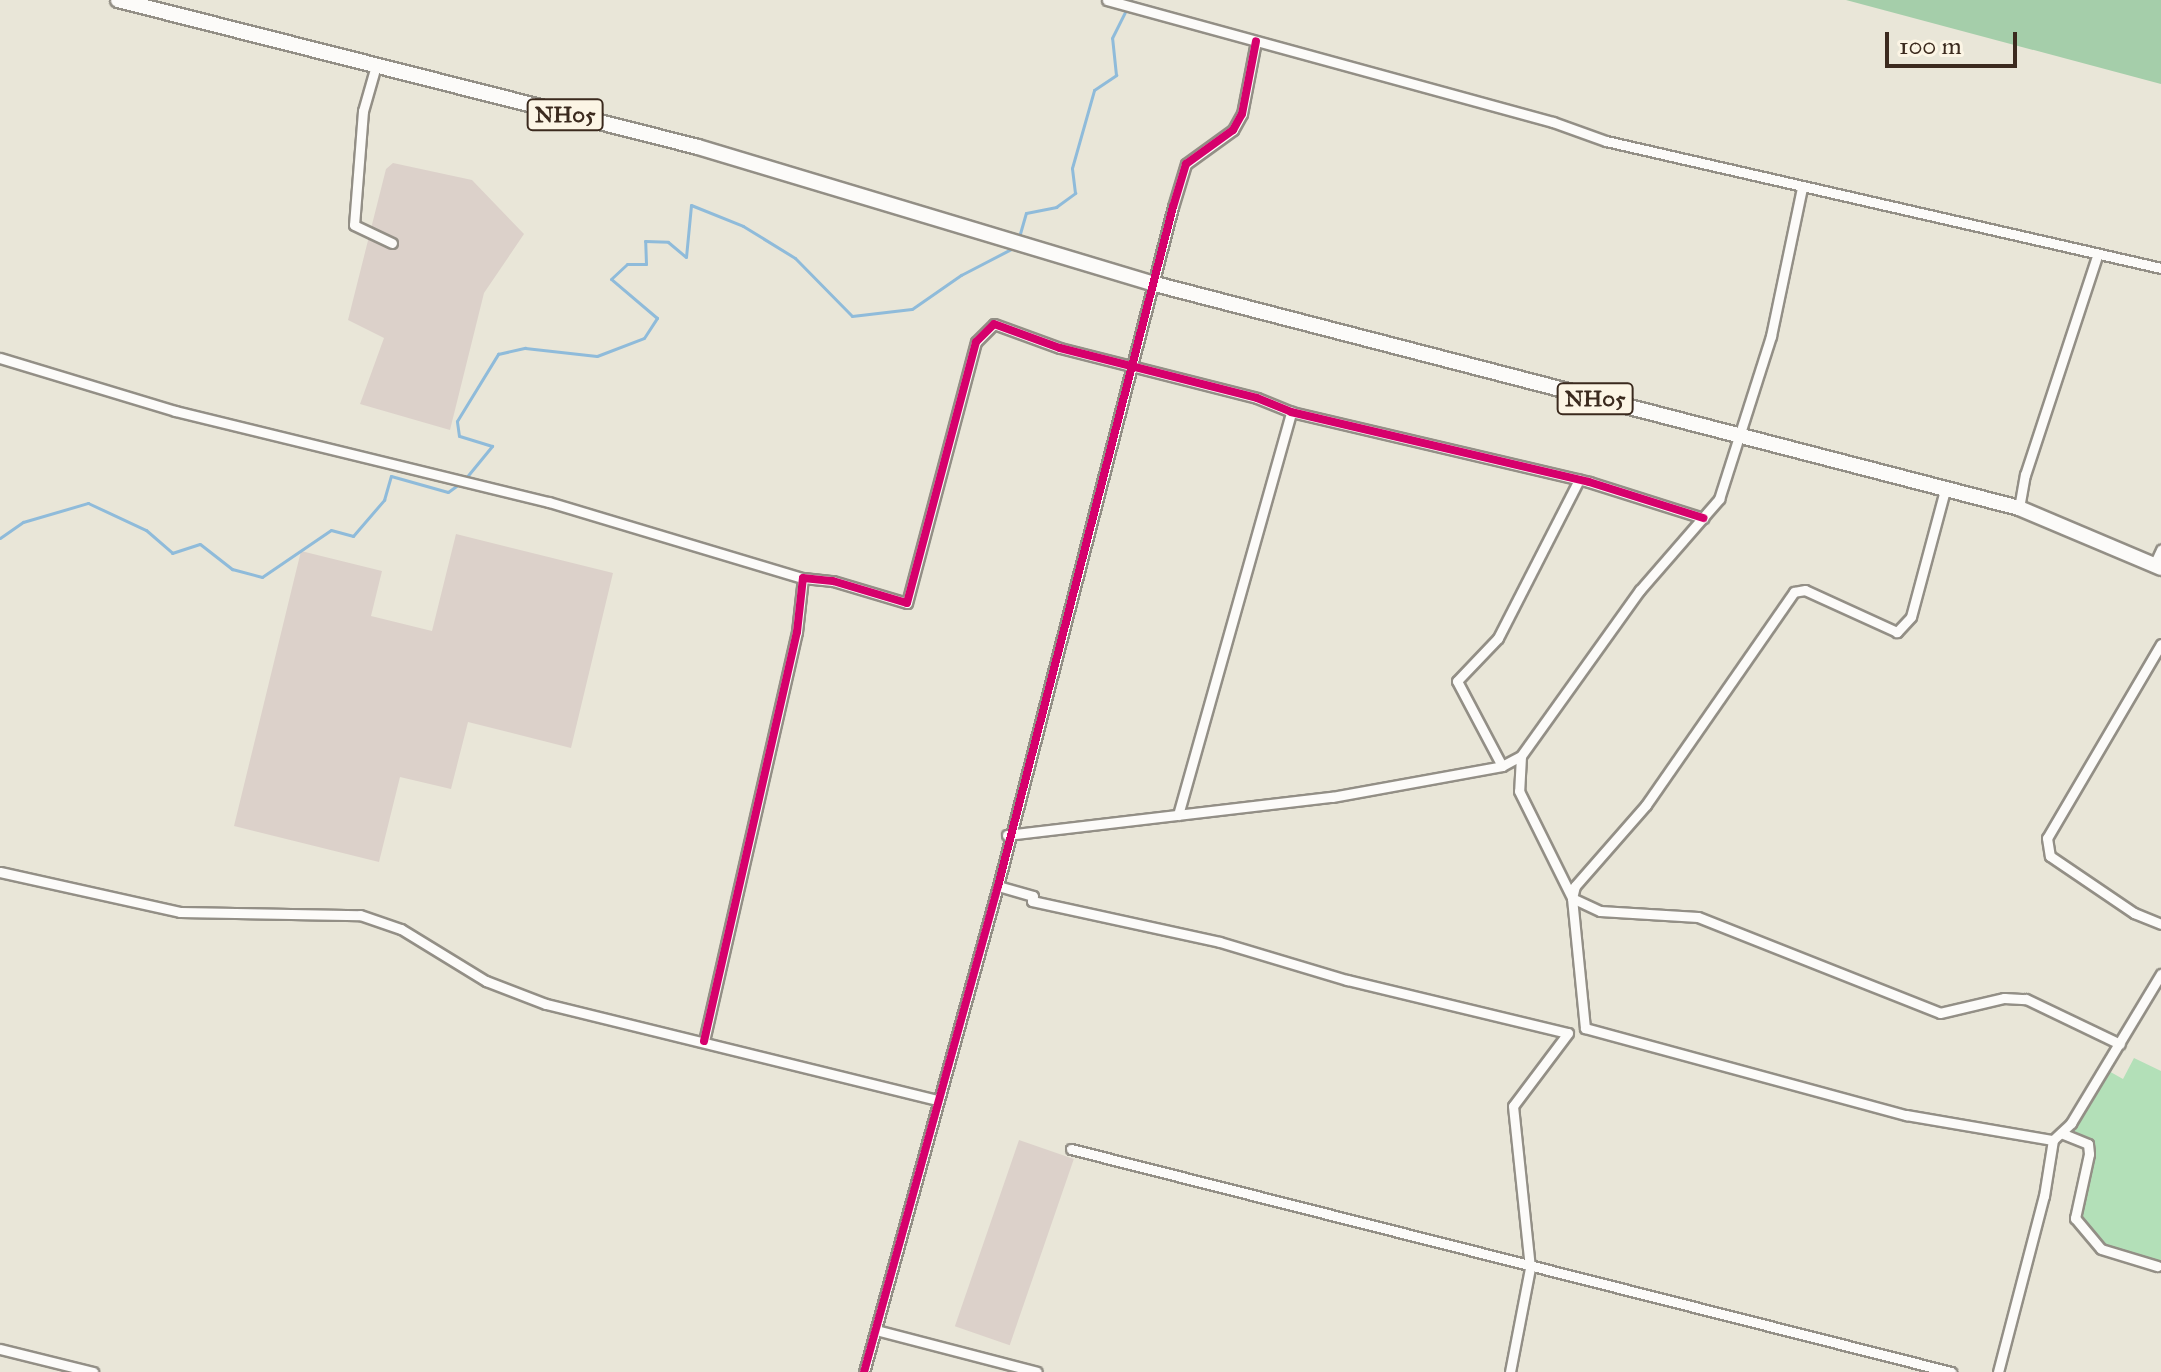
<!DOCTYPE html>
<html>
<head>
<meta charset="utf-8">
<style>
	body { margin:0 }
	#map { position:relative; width:2161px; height:1372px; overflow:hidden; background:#e9e6d8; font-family:"IM FELL Great Primer",serif }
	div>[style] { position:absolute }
	.industrial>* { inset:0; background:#dcd1ca; transform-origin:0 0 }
	.green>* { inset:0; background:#b3e0b8 }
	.forest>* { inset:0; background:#a5ceaa }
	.stream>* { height:3px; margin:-1.5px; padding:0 1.5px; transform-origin:1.5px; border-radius:1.5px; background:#8fbbda }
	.roads { filter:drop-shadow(2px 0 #938f86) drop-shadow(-2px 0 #938f86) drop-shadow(0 2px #938f86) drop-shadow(0 -2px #938f86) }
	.street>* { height:9px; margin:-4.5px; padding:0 4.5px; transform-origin:4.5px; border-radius:4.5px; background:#fcfbf9 }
	.primary>* { height:14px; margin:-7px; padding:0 7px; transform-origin:7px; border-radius:7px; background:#fcfbf9 }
	.cycleway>* { height:8px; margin:-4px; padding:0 4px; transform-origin:4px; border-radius:4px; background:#d6006c }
	span { translate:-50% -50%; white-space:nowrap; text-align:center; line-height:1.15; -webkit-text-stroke:6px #fcf5e5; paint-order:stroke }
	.shield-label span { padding:2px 6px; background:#fcf5e5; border:2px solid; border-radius:6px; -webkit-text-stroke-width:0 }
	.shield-label { font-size:22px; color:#3b2a1e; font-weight:700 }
	.scale { position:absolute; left:1885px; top:32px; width:132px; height:36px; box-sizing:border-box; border:4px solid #3b2a1e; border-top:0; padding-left:10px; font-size:24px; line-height:28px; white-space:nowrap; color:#3b2a1e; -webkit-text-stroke:6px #fcf5e5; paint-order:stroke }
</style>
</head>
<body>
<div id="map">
	<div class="industrial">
		<i style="clip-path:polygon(393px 163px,472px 180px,524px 234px,484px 293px,450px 430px,360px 404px,384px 338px,348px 320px,386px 169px)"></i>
		<i style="clip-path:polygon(456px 534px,613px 573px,571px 748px,468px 722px,451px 789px,400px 777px,379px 862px,234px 826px,301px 551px,382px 571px,371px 616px,432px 631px)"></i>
		<i style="left:1019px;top:1140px;width:58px;height:197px;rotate:19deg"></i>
	</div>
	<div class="green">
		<i style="clip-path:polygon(2134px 1058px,2161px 1071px,2161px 1260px,2156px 1261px,2107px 1248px,2078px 1215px,2093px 1142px,2071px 1129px,2107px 1070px,2123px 1079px)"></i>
	</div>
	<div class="forest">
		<i style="clip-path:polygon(1846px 0,2161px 0,2161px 84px)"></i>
	</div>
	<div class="stream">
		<i style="left:1019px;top:237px;width:25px;rotate:-74deg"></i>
		<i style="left:1026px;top:213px;width:31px;rotate:-11deg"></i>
		<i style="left:1056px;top:207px;width:24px;rotate:-36deg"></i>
		<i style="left:1075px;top:193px;width:25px;rotate:-97deg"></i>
		<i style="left:1072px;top:168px;width:81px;rotate:-74.2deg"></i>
		<i style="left:1094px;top:90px;width:27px;rotate:-34deg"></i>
		<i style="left:1116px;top:75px;width:37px;rotate:-96deg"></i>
		<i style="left:1112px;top:38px;width:42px;rotate:-63.4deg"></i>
		<i style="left:465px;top:479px;width:43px;rotate:-50.7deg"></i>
		<i style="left:492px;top:446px;width:34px;rotate:-163deg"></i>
		<i style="left:459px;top:436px;width:15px;rotate:-98deg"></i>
		<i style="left:457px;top:421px;width:79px;rotate:-58.5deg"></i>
		<i style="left:498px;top:354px;width:28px;rotate:-13deg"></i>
		<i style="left:525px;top:348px;width:72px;rotate:6.3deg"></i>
		<i style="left:597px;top:356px;width:50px;rotate:-21deg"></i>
		<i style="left:644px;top:338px;width:24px;rotate:-57deg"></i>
		<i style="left:657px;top:318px;width:60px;rotate:-139.7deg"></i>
		<i style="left:611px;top:279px;width:22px;rotate:-43deg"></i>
		<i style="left:627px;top:264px;width:19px"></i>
		<i style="left:646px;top:264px;width:23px;rotate:-92deg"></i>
		<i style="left:645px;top:241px;width:23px;rotate:2deg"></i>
		<i style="left:668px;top:242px;width:23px;rotate:40deg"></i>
		<i style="left:686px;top:257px;width:52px;rotate:-84.5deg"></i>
		<i style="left:691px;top:205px;width:56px;rotate:22deg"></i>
		<i style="left:743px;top:226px;width:61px;rotate:31.6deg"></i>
		<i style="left:795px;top:258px;width:81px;rotate:45.5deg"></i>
		<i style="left:852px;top:316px;width:60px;rotate:-6.7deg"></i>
		<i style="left:912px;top:309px;width:60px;rotate:-34.8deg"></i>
		<i style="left:961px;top:275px;width:61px;rotate:-27.4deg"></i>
		<i style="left:0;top:538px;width:28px;rotate:-35deg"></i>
		<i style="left:23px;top:522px;width:68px;rotate:-16.3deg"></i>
		<i style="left:88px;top:503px;width:64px;rotate:25deg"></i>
		<i style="left:146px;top:530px;width:35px;rotate:41deg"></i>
		<i style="left:172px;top:553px;width:29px;rotate:-18deg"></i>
		<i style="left:200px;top:544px;width:41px;rotate:38deg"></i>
		<i style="left:232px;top:569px;width:31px;rotate:15deg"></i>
		<i style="left:262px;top:577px;width:83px;rotate:-34.3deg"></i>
		<i style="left:331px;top:530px;width:23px;rotate:15deg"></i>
		<i style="left:353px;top:536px;width:48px;rotate:-49.3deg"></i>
		<i style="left:384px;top:500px;width:25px;rotate:-74deg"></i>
		<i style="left:391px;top:476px;width:59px;rotate:15.7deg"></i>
		<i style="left:448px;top:492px;width:14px;rotate:-36deg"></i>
	</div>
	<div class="roads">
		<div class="street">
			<i style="left:1107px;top:0;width:462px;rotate:15.3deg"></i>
			<i style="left:1553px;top:122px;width:56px;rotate:19.7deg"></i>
			<i style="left:1606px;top:141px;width:569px;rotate:12.89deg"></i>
			<i style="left:375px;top:69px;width:44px;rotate:105.9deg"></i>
			<i style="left:363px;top:111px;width:114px;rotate:94.5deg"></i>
			<i style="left:354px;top:225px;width:42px;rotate:25.3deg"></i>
			<i style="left:0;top:358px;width:183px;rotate:16.8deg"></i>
			<i style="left:175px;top:411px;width:385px;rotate:13.7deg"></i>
			<i style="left:549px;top:502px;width:265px;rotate:16.7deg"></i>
			<i style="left:1945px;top:490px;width:131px;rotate:105deg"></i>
			<i style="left:1911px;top:617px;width:21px;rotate:133deg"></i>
			<i style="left:1897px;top:632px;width:101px;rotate:-155.5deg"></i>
			<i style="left:1805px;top:590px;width:11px;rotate:170deg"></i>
			<i style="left:1794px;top:592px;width:259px;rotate:124.8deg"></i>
			<i style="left:1646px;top:805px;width:108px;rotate:131.2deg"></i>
			<i style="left:1575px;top:886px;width:12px;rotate:104deg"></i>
			<i style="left:1572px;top:898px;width:31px;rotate:25deg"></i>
			<i style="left:1600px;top:911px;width:98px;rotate:3.5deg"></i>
			<i style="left:1698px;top:917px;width:260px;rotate:21.6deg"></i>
			<i style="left:1940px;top:1013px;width:66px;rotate:-13.2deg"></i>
			<i style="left:2004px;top:998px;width:22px;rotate:3deg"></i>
			<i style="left:2026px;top:999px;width:104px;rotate:25.6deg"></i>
			<i style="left:2019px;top:508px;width:34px;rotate:-80deg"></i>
			<i style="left:2025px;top:475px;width:231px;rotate:-71.8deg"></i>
			<i style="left:2154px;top:565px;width:17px;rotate:-65deg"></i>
			<i style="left:2161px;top:644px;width:225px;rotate:120.4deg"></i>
			<i style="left:2047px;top:838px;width:18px;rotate:81deg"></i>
			<i style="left:2050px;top:856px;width:102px;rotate:34.2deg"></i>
			<i style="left:2134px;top:913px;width:29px;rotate:22deg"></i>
			<i style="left:1521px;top:756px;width:35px;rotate:93deg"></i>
			<i style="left:1519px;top:791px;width:119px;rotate:63.6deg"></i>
			<i style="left:1572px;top:898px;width:131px;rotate:84.3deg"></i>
			<i style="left:1585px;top:1028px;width:333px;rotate:15.2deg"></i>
			<i style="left:1906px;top:1115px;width:149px;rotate:9.7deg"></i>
			<i style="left:1502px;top:766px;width:96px;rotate:-117.9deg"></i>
			<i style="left:1457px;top:681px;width:59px;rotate:-46.4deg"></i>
			<i style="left:1498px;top:638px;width:178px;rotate:-62.9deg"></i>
			<i style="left:1178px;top:815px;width:419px;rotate:-74.3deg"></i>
			<i style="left:1007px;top:835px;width:327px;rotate:-6.7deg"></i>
			<i style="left:1332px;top:797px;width:173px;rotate:-10.3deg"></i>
			<i style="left:1502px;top:766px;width:21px;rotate:-28deg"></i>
			<i style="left:1521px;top:756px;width:204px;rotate:-54.4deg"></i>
			<i style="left:1640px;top:590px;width:121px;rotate:-49deg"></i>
			<i style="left:1719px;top:499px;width:171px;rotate:-72.3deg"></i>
			<i style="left:1771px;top:336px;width:152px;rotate:-78.2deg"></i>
			<i style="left:0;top:872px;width:184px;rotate:12.5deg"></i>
			<i style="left:180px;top:912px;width:180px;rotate:1deg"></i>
			<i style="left:360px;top:915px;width:43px;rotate:18.9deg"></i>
			<i style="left:401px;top:929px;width:100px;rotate:31.5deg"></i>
			<i style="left:486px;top:981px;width:64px;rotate:21deg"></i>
			<i style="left:546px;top:1004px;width:403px;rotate:13.8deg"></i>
			<i style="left:998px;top:886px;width:36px;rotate:16deg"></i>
			<i style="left:1033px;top:896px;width:5px;rotate:101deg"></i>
			<i style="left:1032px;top:901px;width:192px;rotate:12.3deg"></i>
			<i style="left:1220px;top:942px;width:133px;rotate:16.7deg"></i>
			<i style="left:1347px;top:980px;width:227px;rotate:13.5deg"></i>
			<i style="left:1568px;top:1033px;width:91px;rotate:127deg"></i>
			<i style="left:1513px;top:1106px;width:163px;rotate:84deg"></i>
			<i style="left:1530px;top:1268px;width:106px;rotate:100.9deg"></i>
			<i style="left:704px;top:1041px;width:419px;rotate:-77.2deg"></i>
			<i style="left:797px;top:632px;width:54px;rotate:-83.7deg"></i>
			<i style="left:803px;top:578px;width:30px;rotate:6deg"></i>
			<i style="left:833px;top:581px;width:77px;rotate:16.6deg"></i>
			<i style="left:907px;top:603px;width:270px;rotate:-75.2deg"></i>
			<i style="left:976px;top:342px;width:25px;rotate:-45deg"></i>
			<i style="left:994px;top:324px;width:70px;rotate:20deg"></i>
			<i style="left:1060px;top:348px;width:203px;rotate:14.2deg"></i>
			<i style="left:1257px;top:398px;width:37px;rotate:22deg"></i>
			<i style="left:1291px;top:412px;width:306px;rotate:13.2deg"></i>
			<i style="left:1589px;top:482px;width:120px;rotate:17.5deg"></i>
			<i style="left:2061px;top:1133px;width:29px;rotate:22deg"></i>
			<i style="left:2088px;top:1144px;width:10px;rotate:84deg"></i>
			<i style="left:2089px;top:1154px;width:66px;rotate:102.3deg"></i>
			<i style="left:2075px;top:1218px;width:40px;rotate:50deg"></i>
			<i style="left:2101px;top:1249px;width:59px;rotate:16.9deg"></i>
			<i style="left:1071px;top:1149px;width:908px;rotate:14.22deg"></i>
			<i style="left:876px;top:1330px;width:166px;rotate:14.6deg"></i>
			<i style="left:0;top:1349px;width:96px;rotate:13.9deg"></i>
			<i style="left:864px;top:1372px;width:504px;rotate:-74.59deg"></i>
			<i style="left:998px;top:886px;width:701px;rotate:-75.55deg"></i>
			<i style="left:1173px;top:207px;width:45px;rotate:-73.2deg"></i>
			<i style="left:1186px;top:164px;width:58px;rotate:-35.9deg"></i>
			<i style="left:1233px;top:130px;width:18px;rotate:-61deg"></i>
			<i style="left:1242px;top:114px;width:74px;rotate:-79.1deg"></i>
			<i style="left:1998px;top:1372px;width:182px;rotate:-75.4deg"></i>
			<i style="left:2044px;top:1196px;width:57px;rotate:-80.9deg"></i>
			<i style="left:2053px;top:1140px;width:25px;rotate:-43deg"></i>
			<i style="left:2071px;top:1123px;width:174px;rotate:-58.9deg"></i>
		</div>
		<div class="primary">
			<i style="left:118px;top:0;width:598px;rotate:14.22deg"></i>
			<i style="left:698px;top:147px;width:477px;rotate:16.7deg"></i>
			<i style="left:1155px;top:284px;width:893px;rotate:14.53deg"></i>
			<i style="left:2019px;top:508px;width:154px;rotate:22.9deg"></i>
		</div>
	</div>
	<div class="cycleway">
		<i style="left:704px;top:1041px;width:419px;rotate:-77.2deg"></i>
		<i style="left:797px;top:632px;width:54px;rotate:-83.7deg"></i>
		<i style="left:803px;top:578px;width:30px;rotate:6deg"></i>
		<i style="left:833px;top:581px;width:77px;rotate:16.6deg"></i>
		<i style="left:907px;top:603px;width:270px;rotate:-75.2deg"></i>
		<i style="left:976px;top:342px;width:25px;rotate:-45deg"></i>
		<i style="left:994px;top:324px;width:70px;rotate:20deg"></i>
		<i style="left:1060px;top:348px;width:203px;rotate:14.2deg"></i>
		<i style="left:1257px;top:398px;width:37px;rotate:22deg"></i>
		<i style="left:1291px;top:412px;width:306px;rotate:13.2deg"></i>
		<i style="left:1589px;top:482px;width:120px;rotate:17.5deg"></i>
		<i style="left:864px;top:1372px;width:504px;rotate:-74.59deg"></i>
		<i style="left:998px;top:886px;width:701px;rotate:-75.55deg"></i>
		<i style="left:1173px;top:207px;width:45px;rotate:-73.2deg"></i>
		<i style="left:1186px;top:164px;width:58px;rotate:-35.9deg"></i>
		<i style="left:1233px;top:130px;width:18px;rotate:-61deg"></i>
		<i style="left:1242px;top:114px;width:74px;rotate:-79.1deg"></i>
	</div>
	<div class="shield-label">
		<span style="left:565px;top:115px">NH05</span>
		<span style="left:1595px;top:399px">NH05</span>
	</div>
	<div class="scale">100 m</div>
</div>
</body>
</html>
